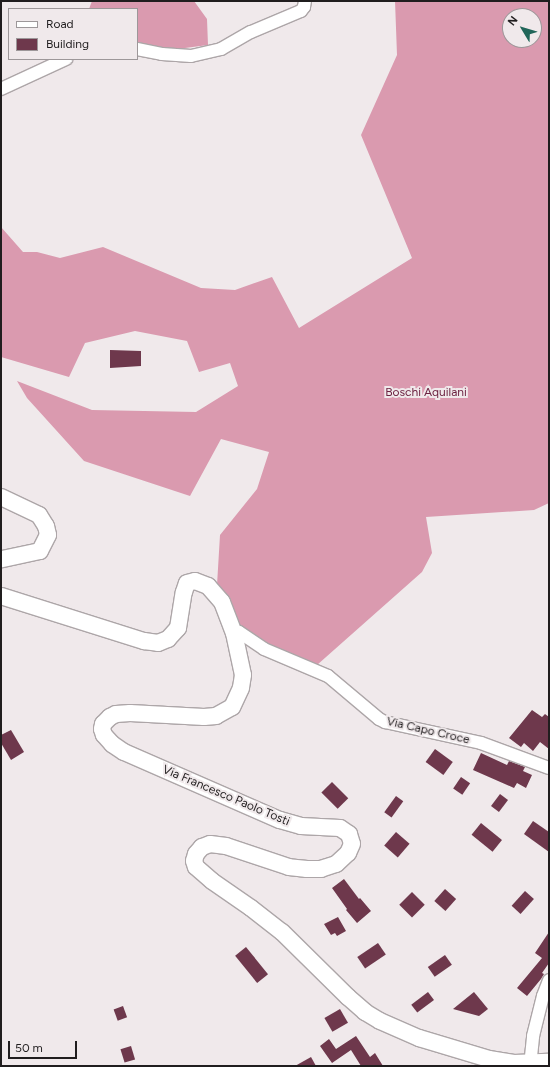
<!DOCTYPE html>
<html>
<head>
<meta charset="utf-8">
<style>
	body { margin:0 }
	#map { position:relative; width:550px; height:1067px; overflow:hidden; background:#f0e9eb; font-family:Figtree,sans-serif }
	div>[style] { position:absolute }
	.forest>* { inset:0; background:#da9aaf }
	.building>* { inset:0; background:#6e384c; transform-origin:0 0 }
	.roads { filter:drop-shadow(1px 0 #ada6a8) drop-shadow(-1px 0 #ada6a8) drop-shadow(0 1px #ada6a8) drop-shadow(0 -1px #ada6a8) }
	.minor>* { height:12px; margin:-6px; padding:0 6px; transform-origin:6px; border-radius:6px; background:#fff }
	.major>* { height:16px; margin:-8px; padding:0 8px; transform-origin:8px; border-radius:8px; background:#fff }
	span { translate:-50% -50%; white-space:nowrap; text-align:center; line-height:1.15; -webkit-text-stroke:4px #f0e9eb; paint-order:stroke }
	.park-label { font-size:12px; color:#6d2342 }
	.street-label { font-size:12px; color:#201d1e }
	.frame { position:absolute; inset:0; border:2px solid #201d1e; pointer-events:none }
	.legend { position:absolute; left:8px; top:8px; width:130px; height:52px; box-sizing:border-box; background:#f0e9eb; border:1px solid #9d9799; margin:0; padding:5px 7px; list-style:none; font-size:12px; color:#201d1e }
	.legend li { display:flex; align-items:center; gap:8px; height:20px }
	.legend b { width:20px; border:1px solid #9d9799 }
	.north { position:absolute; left:502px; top:8px; width:40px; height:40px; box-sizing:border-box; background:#f0e9eb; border:1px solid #9d9799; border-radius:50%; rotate:308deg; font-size:11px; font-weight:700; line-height:16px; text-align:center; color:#201d1e }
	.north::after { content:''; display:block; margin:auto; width:14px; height:18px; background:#216659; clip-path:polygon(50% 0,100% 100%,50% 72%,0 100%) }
	.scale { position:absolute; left:8px; top:1041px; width:69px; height:18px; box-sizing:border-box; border:2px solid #201d1e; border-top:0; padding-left:5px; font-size:12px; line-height:14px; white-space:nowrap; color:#201d1e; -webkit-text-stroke:3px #f0e9eb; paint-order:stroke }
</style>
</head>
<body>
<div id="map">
	<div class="forest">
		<i style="clip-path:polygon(92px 1px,194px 1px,207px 19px,208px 45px,162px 51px,137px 47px,137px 9px,89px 9px)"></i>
		<i style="clip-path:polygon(evenodd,395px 1px,549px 1px,549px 503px,534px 510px,426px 517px,432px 553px,422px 572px,317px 665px,244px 634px,217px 585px,220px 535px,257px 489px,269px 452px,221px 439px,190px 496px,84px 461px,27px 398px,17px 381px,92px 410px,196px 412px,238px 386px,230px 363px,199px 372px,187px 341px,135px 331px,85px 343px,69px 377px,1px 357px,1px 227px,23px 252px,37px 252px,60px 258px,103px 247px,201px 288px,235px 290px,272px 277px,299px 328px,412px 258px,361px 135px,397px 55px,395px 1px,510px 16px,534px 16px,534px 40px,510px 40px,510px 16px)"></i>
	</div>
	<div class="building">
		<i style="clip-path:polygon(110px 350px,141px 351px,141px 366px,110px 368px)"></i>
		<i style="clip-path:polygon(532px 710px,542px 717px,545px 714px,549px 717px,549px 749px,540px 742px,533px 751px,524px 743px,521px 747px,509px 738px)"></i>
		<i style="clip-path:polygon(11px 730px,24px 752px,11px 760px,1px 743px,1px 735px)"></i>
		<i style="left:435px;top:749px;width:22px;height:16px;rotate:36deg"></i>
		<i style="clip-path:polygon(481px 753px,507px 765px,509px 761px,525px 767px,523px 771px,532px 775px,526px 788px,517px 783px,514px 788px,473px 770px)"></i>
		<i style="left:461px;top:777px;width:11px;height:14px;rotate:34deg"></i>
		<i style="left:332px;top:782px;width:23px;height:15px;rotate:45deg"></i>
		<i style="left:500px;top:794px;width:10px;height:15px;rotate:37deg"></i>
		<i style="left:396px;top:796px;width:9px;height:20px;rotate:36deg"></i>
		<i style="clip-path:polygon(533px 821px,549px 832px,549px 852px,524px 834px)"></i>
		<i style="left:481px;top:823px;width:27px;height:15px;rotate:39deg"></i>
		<i style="left:396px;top:832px;width:18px;height:18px;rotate:41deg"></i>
		<i style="clip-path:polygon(344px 879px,359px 899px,360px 898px,371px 911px,357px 923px,346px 910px,347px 909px,332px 888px)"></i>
		<i style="left:445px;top:889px;width:15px;height:16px;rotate:42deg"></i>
		<i style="left:525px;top:891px;width:12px;height:20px;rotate:42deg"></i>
		<i style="left:412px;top:892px;width:18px;height:18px;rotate:45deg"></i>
		<i style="clip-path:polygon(338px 917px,346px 931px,337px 936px,335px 933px,331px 935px,324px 924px)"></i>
		<i style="clip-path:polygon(549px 932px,549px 963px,542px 973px,544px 974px,541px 979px,527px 996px,517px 988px,542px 958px,535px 953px)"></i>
		<i style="left:378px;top:943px;width:14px;height:25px;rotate:56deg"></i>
		<i style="left:246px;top:947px;width:35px;height:14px;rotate:51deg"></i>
		<i style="left:445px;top:955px;width:12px;height:21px;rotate:55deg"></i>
		<i style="left:428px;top:992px;width:10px;height:21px;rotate:53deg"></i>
		<i style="clip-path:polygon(474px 992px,488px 1009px,479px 1016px,453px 1009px)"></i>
		<i style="left:123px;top:1006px;width:12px;height:10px;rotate:70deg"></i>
		<i style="left:340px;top:1009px;width:16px;height:18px;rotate:60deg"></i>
		<i style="clip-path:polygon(356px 1036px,370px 1057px,375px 1053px,383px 1066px,361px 1066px,351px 1050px,332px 1063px,320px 1046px,329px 1039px,336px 1049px)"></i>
		<i style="left:131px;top:1046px;width:14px;height:11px;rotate:73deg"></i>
		<i style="clip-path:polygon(311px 1057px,316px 1066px,295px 1066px)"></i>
	</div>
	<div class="roads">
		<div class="minor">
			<i style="left:137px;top:49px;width:25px;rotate:11deg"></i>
			<i style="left:162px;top:54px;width:29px;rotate:4deg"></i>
			<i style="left:191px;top:56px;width:31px;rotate:-13deg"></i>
			<i style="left:221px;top:49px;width:34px;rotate:-30deg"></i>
			<i style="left:251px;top:32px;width:54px;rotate:-22.8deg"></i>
			<i style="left:301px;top:11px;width:5px;rotate:-53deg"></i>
			<i style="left:304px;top:7px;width:6px;rotate:-81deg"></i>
			<i style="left:1px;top:89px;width:72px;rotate:-24.8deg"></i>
			<i style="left:234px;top:633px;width:5px;rotate:-11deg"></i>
			<i style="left:239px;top:632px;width:30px;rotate:34deg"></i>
			<i style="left:264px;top:649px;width:69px;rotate:22.9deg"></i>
			<i style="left:328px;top:676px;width:67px;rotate:40.1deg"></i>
			<i style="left:379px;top:719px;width:7px;rotate:27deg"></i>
			<i style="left:385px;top:722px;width:98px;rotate:12.3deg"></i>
			<i style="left:481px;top:743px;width:72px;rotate:20.2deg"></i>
			<i style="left:530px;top:1066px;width:30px;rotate:-84deg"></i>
			<i style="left:533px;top:1036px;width:41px;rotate:-76deg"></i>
			<i style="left:543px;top:996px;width:17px;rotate:-69deg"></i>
		</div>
		<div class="major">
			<i style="left:1px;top:497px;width:42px;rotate:25.3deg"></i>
			<i style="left:39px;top:515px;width:13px;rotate:58deg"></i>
			<i style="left:46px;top:526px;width:9px;rotate:77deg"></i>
			<i style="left:48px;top:535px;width:18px;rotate:117deg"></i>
			<i style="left:40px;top:551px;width:40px;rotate:168deg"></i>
			<i style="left:1px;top:596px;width:150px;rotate:17.5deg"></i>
			<i style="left:144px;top:641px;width:14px;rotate:8deg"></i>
			<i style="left:158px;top:643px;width:11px;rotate:-22deg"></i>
			<i style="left:168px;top:639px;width:15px;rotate:-48deg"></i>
			<i style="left:178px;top:628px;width:36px;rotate:-81deg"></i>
			<i style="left:184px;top:592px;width:9px;rotate:-72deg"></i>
			<i style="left:187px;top:583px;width:8px;rotate:-14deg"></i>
			<i style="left:195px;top:581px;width:14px;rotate:21deg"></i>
			<i style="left:208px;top:586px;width:21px;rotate:49deg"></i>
			<i style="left:222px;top:602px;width:33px;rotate:69deg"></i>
			<i style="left:234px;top:633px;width:43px;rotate:77.9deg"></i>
			<i style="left:243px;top:675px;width:13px;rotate:99deg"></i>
			<i style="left:241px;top:688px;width:21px;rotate:115deg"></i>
			<i style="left:232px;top:707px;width:18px;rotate:151deg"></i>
			<i style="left:216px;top:716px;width:12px;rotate:175deg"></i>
			<i style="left:204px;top:717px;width:74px;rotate:-176.9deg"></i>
			<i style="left:130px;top:713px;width:14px;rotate:176deg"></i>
			<i style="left:116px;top:714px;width:7px;rotate:153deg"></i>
			<i style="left:110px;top:717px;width:10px;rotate:135deg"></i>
			<i style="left:103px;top:724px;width:5px;rotate:101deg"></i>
			<i style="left:102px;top:729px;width:6px;rotate:72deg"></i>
			<i style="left:104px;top:735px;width:12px;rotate:48deg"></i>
			<i style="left:112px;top:744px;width:14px;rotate:34deg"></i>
			<i style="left:124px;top:752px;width:170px;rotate:23.6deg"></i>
			<i style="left:280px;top:820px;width:22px;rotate:16deg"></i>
			<i style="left:301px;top:826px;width:39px;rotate:3deg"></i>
			<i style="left:340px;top:828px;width:11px;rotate:34deg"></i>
			<i style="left:349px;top:834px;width:10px;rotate:73deg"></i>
			<i style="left:352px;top:844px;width:10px;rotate:114deg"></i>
			<i style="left:348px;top:853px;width:16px;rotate:137deg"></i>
			<i style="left:336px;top:864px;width:16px;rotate:162deg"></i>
			<i style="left:321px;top:869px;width:14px;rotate:180deg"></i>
			<i style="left:307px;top:869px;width:18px;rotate:-174deg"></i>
			<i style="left:289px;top:867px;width:66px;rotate:-161.6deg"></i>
			<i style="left:226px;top:846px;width:16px;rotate:-173deg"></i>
			<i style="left:210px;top:844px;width:9px;rotate:159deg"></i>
			<i style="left:202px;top:847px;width:9px;rotate:131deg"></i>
			<i style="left:196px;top:854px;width:7px;rotate:106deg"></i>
			<i style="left:194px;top:861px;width:6px;rotate:72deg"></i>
			<i style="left:196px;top:867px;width:21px;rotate:41deg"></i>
			<i style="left:212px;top:881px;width:47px;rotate:34.7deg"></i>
			<i style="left:251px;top:908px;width:39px;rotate:38deg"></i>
			<i style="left:282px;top:932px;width:93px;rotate:44.6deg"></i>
			<i style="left:348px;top:997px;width:23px;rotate:41deg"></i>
			<i style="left:365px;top:1012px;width:17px;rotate:31deg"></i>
			<i style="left:380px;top:1021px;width:43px;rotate:23.6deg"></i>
			<i style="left:419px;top:1038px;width:73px;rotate:16.7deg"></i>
			<i style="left:489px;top:1059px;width:25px;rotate:9deg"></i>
			<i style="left:514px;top:1063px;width:35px;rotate:-2deg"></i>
		</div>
	</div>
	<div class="park-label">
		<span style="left:426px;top:393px">Boschi Aquilani</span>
	</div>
	<div class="street-label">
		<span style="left:428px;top:731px;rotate:13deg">Via Capo Croce</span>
		<span style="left:226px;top:796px;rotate:23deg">Via Francesco Paolo Tosti</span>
	</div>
	<div class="frame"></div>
	<ul class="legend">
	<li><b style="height:5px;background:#fff"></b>Road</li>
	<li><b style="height:11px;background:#6e384c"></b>Building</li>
	</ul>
	<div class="north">N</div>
	<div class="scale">50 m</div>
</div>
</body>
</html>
